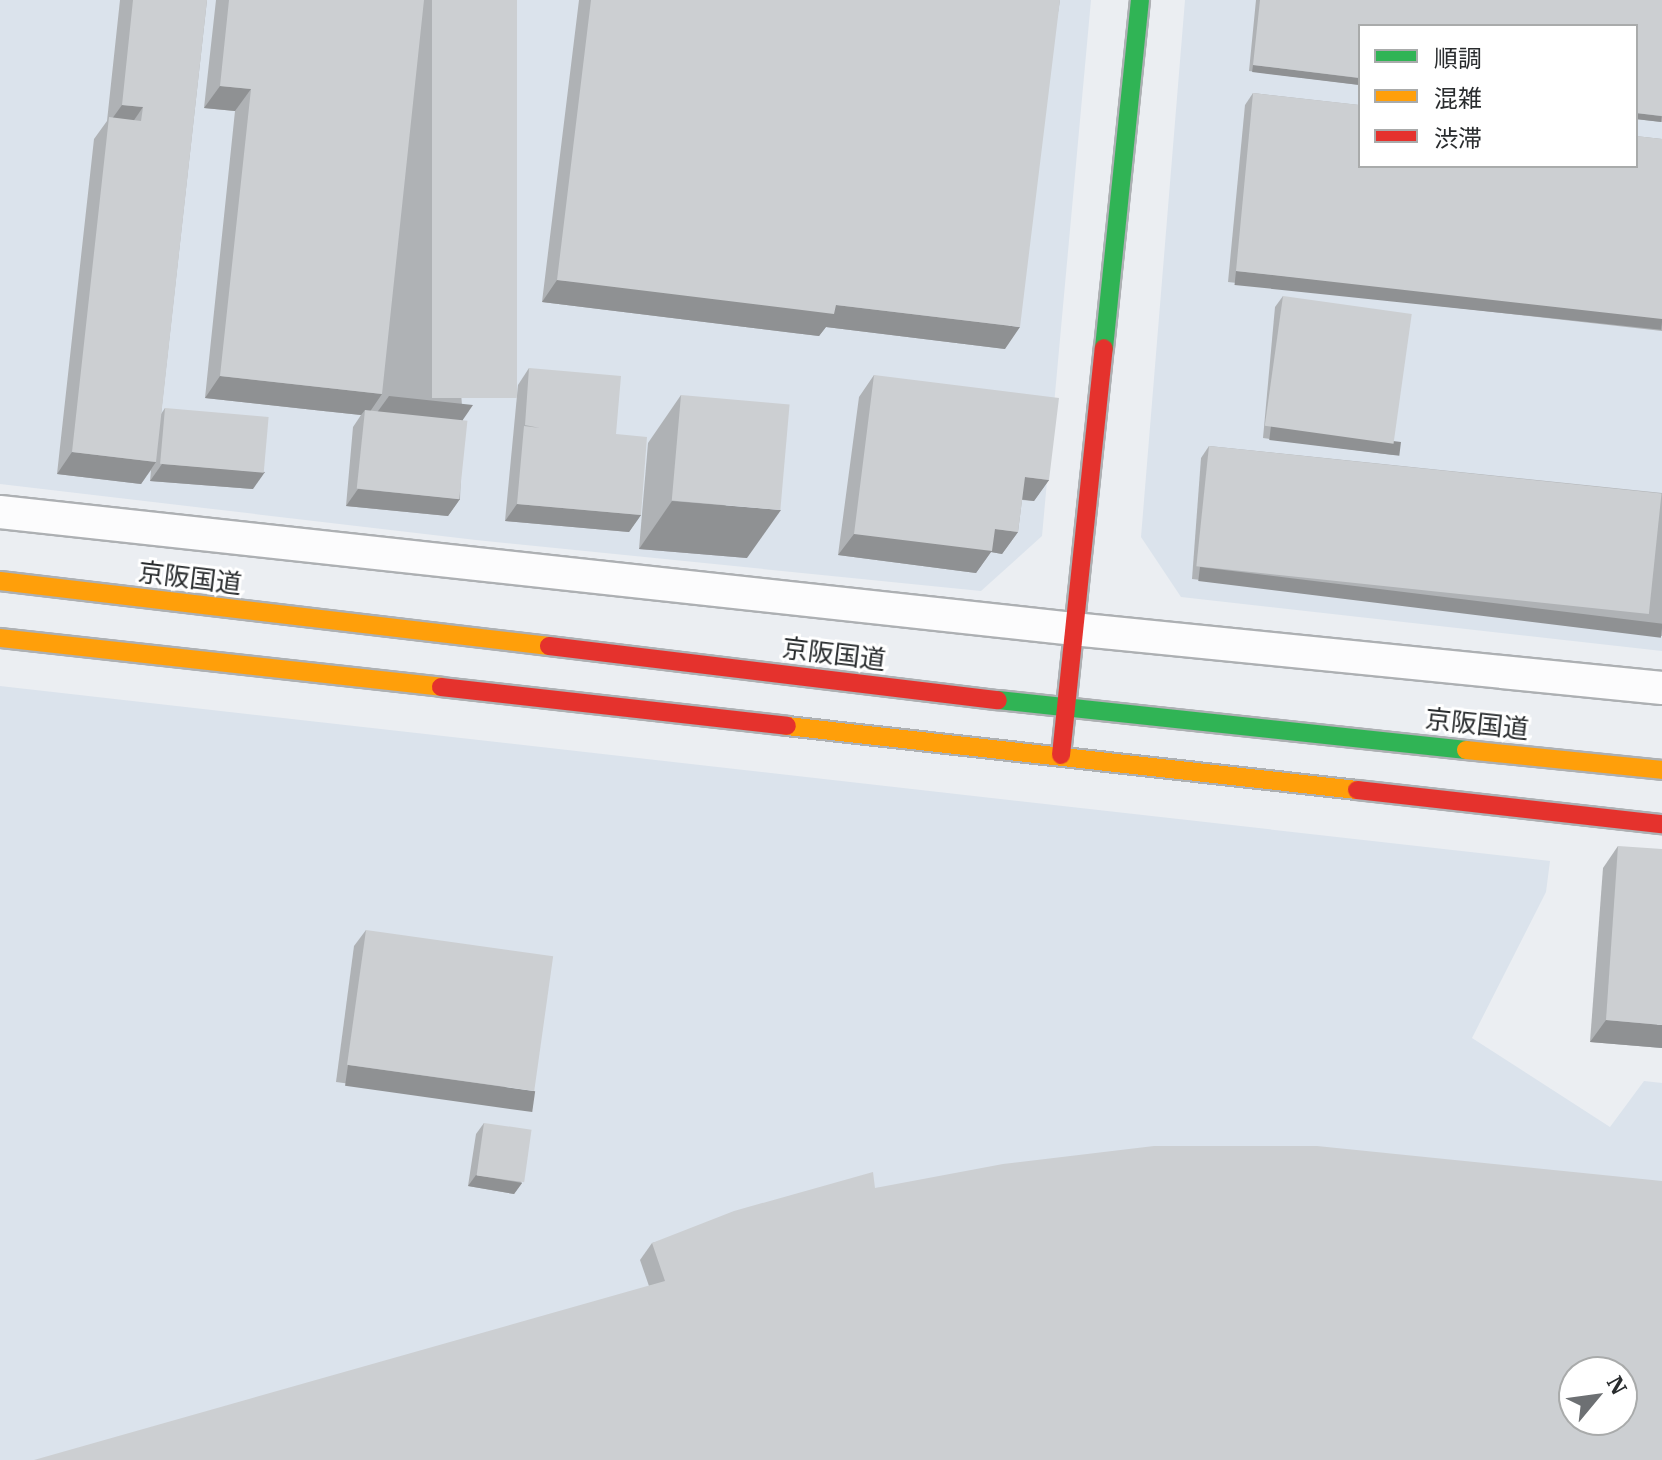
<!DOCTYPE html>
<html>
<head>
<meta charset="utf-8">
<style>
	body { margin:0 }
	#map { position:relative; width:1662px; height:1460px; overflow:hidden; background:#ebeef2; font-family:"IBM Plex Serif","Noto Sans JP",serif }
	div>[style] { position:absolute }
	.built>* { inset:0; background:#dbe3ec }
	.roads { filter:drop-shadow(2px 0 #adb0b3) drop-shadow(-2px 0 #adb0b3) drop-shadow(0 2px #adb0b3) drop-shadow(0 -2px #adb0b3) }
	.street>* { height:32px; margin:-16px; padding:0 16px; transform-origin:16px; border-radius:16px; background:#fcfcfd }
	.fast>* { height:18px; margin:-9px; padding:0 9px; transform-origin:9px; border-radius:9px; background:#30b455 }
	.slow>* { height:18px; margin:-9px; padding:0 9px; transform-origin:9px; border-radius:9px; background:#ff9f0a }
	.jam>* { height:18px; margin:-9px; padding:0 9px; transform-origin:9px; border-radius:9px; background:#e5322d }
	.wall>* { inset:0; background:#afb2b5 }
	.shaded-wall>* { inset:0; background:#8f9193; transform-origin:0 0 }
	.building>* { inset:0; background:#cccfd2; transform-origin:0 0 }
	span { translate:-50% -50%; white-space:nowrap; text-align:center; line-height:1.15; -webkit-text-stroke:6px #fff; paint-order:stroke }
	.street-label { font-size:26px; color:#292c2e }
	.legend { position:absolute; left:1358px; top:24px; width:280px; height:144px; box-sizing:border-box; background:#fff; border:2px solid #a9abab; margin:0; padding:10px 14px; list-style:none; font-size:24px; color:#292c2e }
	.legend li { display:flex; align-items:center; gap:16px; height:40px }
	.legend b { width:40px; border:2px solid #a9abab }
	.north { position:absolute; left:1558px; top:1356px; width:80px; height:80px; box-sizing:border-box; background:#fff; border:2px solid #a9abab; border-radius:50%; rotate:61deg; font-size:22px; font-weight:700; line-height:32px; text-align:center; color:#292c2e }
	.north::after { content:''; display:block; margin:auto; width:28px; height:36px; background:#6d7073; clip-path:polygon(50% 0,100% 100%,50% 72%,0 100%) }
</style>
</head>
<body>
<div id="map">
	<div class="built">
		<i style="clip-path:polygon(0 0,1091px 0,1042px 536px,981px 591px,476px 540px,0 484px)"></i>
		<i style="clip-path:polygon(evenodd,1185px 0,1662px 0,1662px 651px,1181px 597px,1141px 537px,1185px 0,1360px 26px,1636px 26px,1636px 166px,1360px 166px,1360px 26px)"></i>
		<i style="clip-path:polygon(evenodd,0 686px,1550px 861px,1546px 892px,1472px 1038px,1610px 1127px,1644px 1081px,1662px 1083px,1662px 1460px,0 1460px,0 686px,1574px 1372px,1622px 1372px,1622px 1420px,1574px 1420px,1574px 1372px)"></i>
	</div>
	<div class="roads">
		<div class="street">
			<i style="left:0;top:512px;width:1079px;rotate:6.22deg"></i>
			<i style="left:1073px;top:629px;width:592px;rotate:5.72deg"></i>
		</div>
		<div class="fast">
			<i style="left:1104px;top:348px;width:350px;rotate:-84.1deg"></i>
			<i style="left:998px;top:700px;width:471px;rotate:6.1deg"></i>
		</div>
		<div class="slow">
			<i style="left:0;top:581px;width:553px;rotate:6.75deg"></i>
			<i style="left:0;top:638px;width:444px;rotate:6.3deg"></i>
			<i style="left:787px;top:726px;width:574px;rotate:6.41deg"></i>
			<i style="left:1466px;top:750px;width:197px;rotate:5.8deg"></i>
		</div>
		<div class="jam">
			<i style="left:549px;top:646px;width:452px;rotate:6.9deg"></i>
			<i style="left:441px;top:687px;width:348px;rotate:6.4deg"></i>
			<i style="left:1061px;top:755px;width:409px;rotate:-84deg"></i>
			<i style="left:1357px;top:790px;width:307px;rotate:6.4deg"></i>
		</div>
	</div>
	<div class="wall">
		<i style="clip-path:polygon(120px 0,207px 0,161px 414px,165px 408px,253px 489px,150px 481px,151px 470px,141px 484px,57px 474px,94px 139px,107px 121px)"></i>
		<i style="clip-path:polygon(216px 0,432px 0,463px 419px,460px 499px,448px 516px,346px 506px,353px 427px,361px 415px,205px 398px,235px 111px,204px 108px)"></i>
		<i style="clip-path:polygon(579px 0,1060px 0,1005px 349px,826px 327px,819px 336px,542px 302px)"></i>
		<i style="clip-path:polygon(1256px 0,1662px 0,1662px 122px,1636px 119px,1636px 26px,1360px 26px,1360px 85px,1249px 71px)"></i>
		<i style="clip-path:polygon(1253px 93px,1662px 139px,1662px 331px,1228px 282px,1245px 105px)"></i>
		<i style="clip-path:polygon(1283px 296px,1393px 455px,1263px 438px,1275px 307px)"></i>
		<i style="clip-path:polygon(529px 368px,616px 434px,641px 515px,629px 532px,505px 521px,518px 385px)"></i>
		<i style="clip-path:polygon(874px 375px,1049px 480px,1034px 501px,1022px 500px,1018px 532px,1002px 554px,991px 552px,976px 573px,838px 555px,859px 397px)"></i>
		<i style="clip-path:polygon(681px 395px,747px 558px,639px 549px,648px 443px)"></i>
		<i style="clip-path:polygon(1209px 446px,1662px 493px,1662px 636px,1192px 579px,1201px 458px)"></i>
		<i style="clip-path:polygon(1618px 846px,1662px 1048px,1590px 1042px,1603px 868px)"></i>
		<i style="clip-path:polygon(366px 930px,523px 1107px,336px 1082px,354px 946px)"></i>
		<i style="clip-path:polygon(484px 1123px,522px 1183px,514px 1194px,468px 1186px,476px 1134px)"></i>
		<i style="clip-path:polygon(1662px 1181px,649px 1286px,640px 1260px,652px 1243px,875px 1188px)"></i>
	</div>
	<div class="shaded-wall">
		<i style="left:1253px;top:65px;width:108px;height:7px;rotate:7deg"></i>
		<i style="clip-path:polygon(220px 86px,251px 89px,235px 111px,204px 108px)"></i>
		<i style="clip-path:polygon(122px 105px,143px 107px,128px 129px,109px 123px)"></i>
		<i style="left:1636px;top:113px;width:26px;height:6px;rotate:7deg"></i>
		<i style="left:1236px;top:271px;width:429px;height:14px;rotate:6deg"></i>
		<i style="clip-path:polygon(557px 280px,836px 305px,1020px 327px,1005px 349px,826px 327px,819px 336px,542px 302px)"></i>
		<i style="clip-path:polygon(220px 376px,382px 394px,367px 416px,365px 410px,361px 415px,205px 398px)"></i>
		<i style="clip-path:polygon(389px 396px,473px 405px,458px 427px,373px 418px)"></i>
		<i style="left:1271px;top:426px;width:131px;height:14px;rotate:7deg"></i>
		<i style="clip-path:polygon(72px 452px,156px 462px,141px 484px,57px 474px)"></i>
		<i style="clip-path:polygon(162px 464px,265px 472px,253px 489px,150px 481px)"></i>
		<i style="clip-path:polygon(1025px 477px,1049px 480px,1034px 501px,1010px 498px)"></i>
		<i style="clip-path:polygon(358px 489px,460px 499px,448px 516px,346px 506px)"></i>
		<i style="clip-path:polygon(672px 501px,781px 510px,747px 558px,639px 549px)"></i>
		<i style="clip-path:polygon(517px 504px,641px 515px,629px 532px,505px 521px)"></i>
		<i style="clip-path:polygon(995px 529px,1018px 532px,1002px 554px,991px 552px,976px 573px,838px 555px,854px 534px)"></i>
		<i style="left:1200px;top:567px;width:466px;height:14px;rotate:7deg"></i>
		<i style="clip-path:polygon(1606px 1020px,1662px 1025px,1662px 1048px,1590px 1042px)"></i>
		<i style="left:348px;top:1065px;width:189px;height:21px;rotate:8deg"></i>
		<i style="clip-path:polygon(476px 1175px,522px 1183px,514px 1194px,468px 1186px)"></i>
	</div>
	<div class="building">
		<i style="clip-path:polygon(133px 0,207px 0,156px 462px,72px 452px,109px 117px,141px 121px,143px 107px,122px 105px)"></i>
		<i style="clip-path:polygon(229px 0,424px 0,382px 394px,220px 376px,251px 89px,220px 86px)"></i>
		<i style="left:432px;top:0;width:85px;height:398px"></i>
		<i style="clip-path:polygon(591px 0,1060px 0,1020px 327px,836px 305px,834px 314px,557px 280px)"></i>
		<i style="clip-path:polygon(1260px 0,1662px 0,1662px 116px,1636px 113px,1636px 26px,1360px 26px,1360px 78px,1253px 65px)"></i>
		<i style="clip-path:polygon(1253px 93px,1360px 105px,1360px 166px,1636px 166px,1636px 136px,1662px 139px,1662px 319px,1236px 271px)"></i>
		<i style="left:1283px;top:296px;width:130px;height:131px;rotate:8deg"></i>
		<i style="clip-path:polygon(529px 368px,621px 376px,616px 434px,647px 437px,641px 515px,517px 504px,524px 426px,540px 428px,525px 425px)"></i>
		<i style="clip-path:polygon(874px 375px,1059px 398px,1049px 480px,1025px 477px,1018px 532px,995px 529px,992px 551px,854px 534px)"></i>
		<i style="left:681px;top:395px;width:109px;height:106px;rotate:5deg"></i>
		<i style="left:165px;top:408px;width:104px;height:56px;rotate:5deg"></i>
		<i style="left:365px;top:410px;width:103px;height:79px;rotate:6deg"></i>
		<i style="left:1209px;top:446px;width:455px;height:121px;rotate:6deg"></i>
		<i style="clip-path:polygon(1618px 846px,1662px 849px,1662px 1025px,1606px 1020px)"></i>
		<i style="left:366px;top:930px;width:189px;height:136px;rotate:8deg"></i>
		<i style="left:484px;top:1123px;width:48px;height:53px;rotate:8deg"></i>
		<i style="clip-path:polygon(evenodd,1154px 1146px,1317px 1146px,1662px 1181px,1662px 1460px,34px 1460px,665px 1281px,652px 1243px,734px 1211px,873px 1172px,875px 1188px,1003px 1164px,1154px 1146px,1574px 1372px,1622px 1372px,1622px 1420px,1574px 1420px,1574px 1372px)"></i>
	</div>
	<div class="street-label">
		<span style="left:190px;top:578px;rotate:7deg">京阪国道</span>
		<span style="left:834px;top:654px;rotate:7deg">京阪国道</span>
		<span style="left:1477px;top:724px;rotate:6deg">京阪国道</span>
	</div>
	<ul class="legend">
	<li><b style="height:10px;background:#30b455"></b>順調</li>
	<li><b style="height:10px;background:#ff9f0a"></b>混雑</li>
	<li><b style="height:10px;background:#e5322d"></b>渋滞</li>
	</ul>
	<div class="north">N</div>
</div>
</body>
</html>
